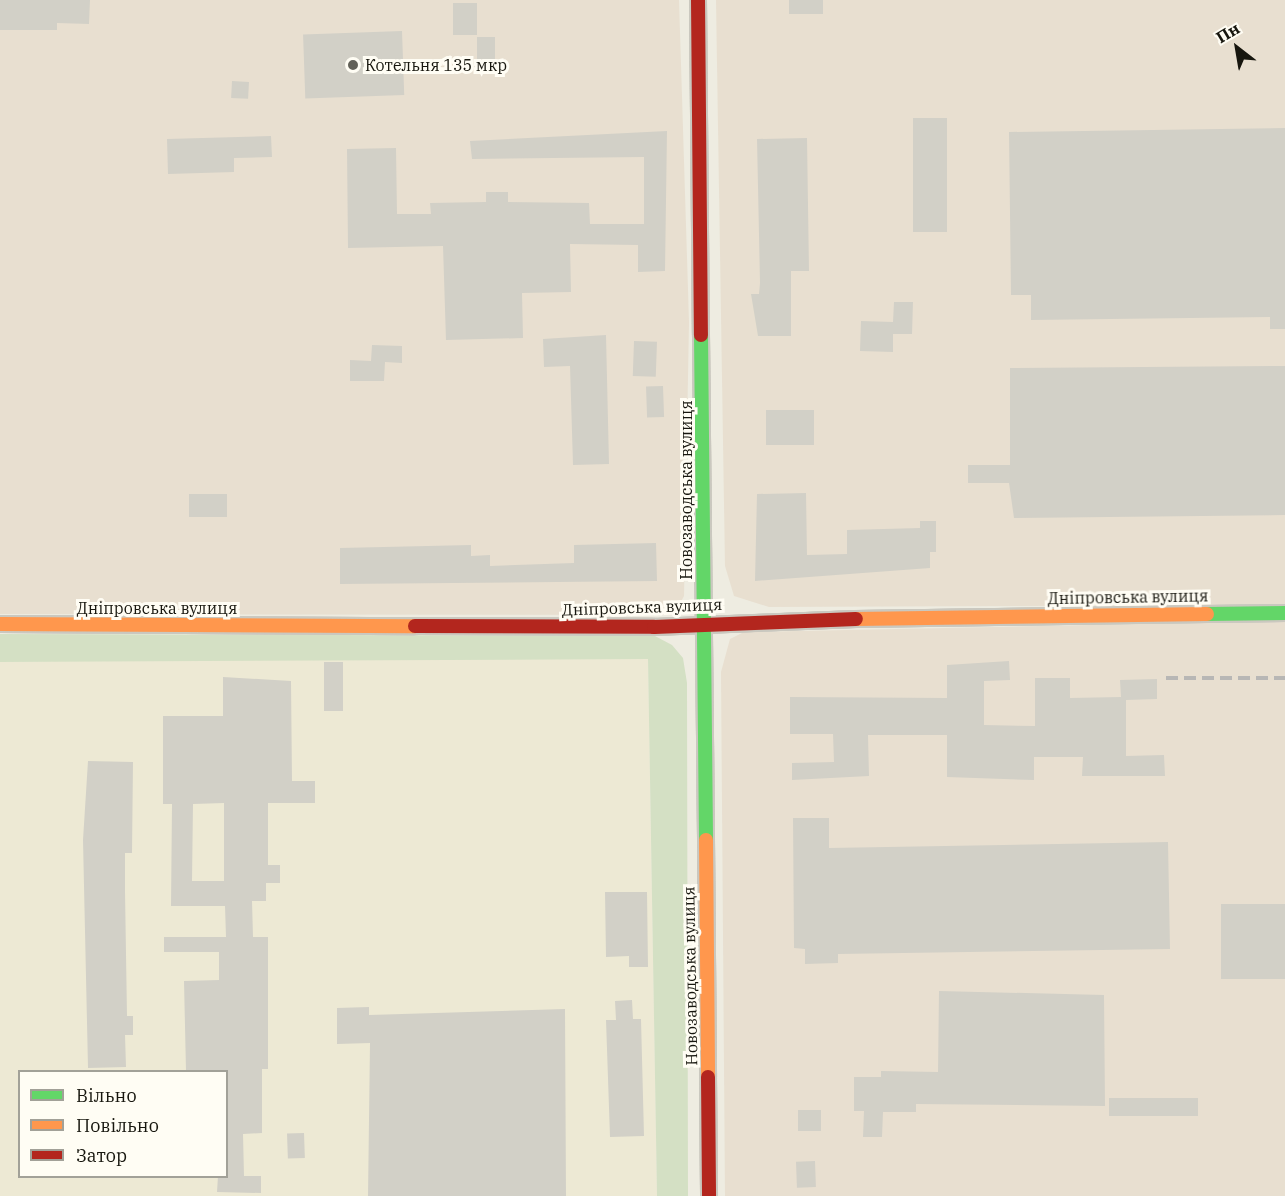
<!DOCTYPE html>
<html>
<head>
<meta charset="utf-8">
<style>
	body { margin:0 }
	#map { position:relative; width:1285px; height:1196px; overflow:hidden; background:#eeece1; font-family:"IBM Plex Serif",serif }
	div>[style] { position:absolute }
	.built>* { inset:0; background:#ede9d4 }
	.industrial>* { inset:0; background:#e8dfd0 }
	.green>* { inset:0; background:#d4e0c4 }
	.building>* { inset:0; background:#d2d0c7; transform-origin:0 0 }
	.roads { filter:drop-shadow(2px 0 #cac8bf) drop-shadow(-2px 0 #cac8bf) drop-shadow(0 2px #cac8bf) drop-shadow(0 -2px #cac8bf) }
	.fast>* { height:14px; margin:-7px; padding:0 7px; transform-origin:7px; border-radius:7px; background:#63d668 }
	.slow>* { height:14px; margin:-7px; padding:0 7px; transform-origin:7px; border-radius:7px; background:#ff974d }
	.jam>* { height:14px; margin:-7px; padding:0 7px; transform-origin:7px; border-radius:7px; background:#b3261e }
	.rail>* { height:4.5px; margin-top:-2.25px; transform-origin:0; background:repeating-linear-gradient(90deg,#b8b7b5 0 12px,transparent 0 18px) }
	.dots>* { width:16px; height:16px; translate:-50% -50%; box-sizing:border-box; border:3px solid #fffdf4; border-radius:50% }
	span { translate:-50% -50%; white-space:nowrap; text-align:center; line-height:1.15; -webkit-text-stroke:6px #fffdf4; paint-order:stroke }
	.poi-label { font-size:16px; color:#17160e }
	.left { translate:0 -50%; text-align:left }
	.street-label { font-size:16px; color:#17160e }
	.legend { position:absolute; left:18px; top:1070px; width:210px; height:108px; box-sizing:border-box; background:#fffdf4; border:2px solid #a2a198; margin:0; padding:8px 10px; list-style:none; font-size:18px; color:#17160e }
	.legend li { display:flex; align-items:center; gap:12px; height:30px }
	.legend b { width:30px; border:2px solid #a2a198 }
	.north { position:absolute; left:1207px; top:18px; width:60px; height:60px; -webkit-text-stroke:4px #fffdf4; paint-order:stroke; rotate:329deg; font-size:16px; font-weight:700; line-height:24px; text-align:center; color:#17160e }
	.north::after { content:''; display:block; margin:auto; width:21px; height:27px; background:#17160e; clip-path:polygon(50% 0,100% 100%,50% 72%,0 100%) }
</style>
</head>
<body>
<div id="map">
	<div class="built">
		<i style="clip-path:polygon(evenodd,217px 658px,648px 659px,657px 1196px,0 1196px,0 662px,217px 658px,20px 1072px,226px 1072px,226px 1176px,20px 1176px,20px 1072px)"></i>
	</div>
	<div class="industrial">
		<i style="clip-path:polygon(0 0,679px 0,689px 322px,684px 596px,674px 615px,0 614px)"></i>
		<i style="clip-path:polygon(716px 0,1285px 0,1285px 605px,769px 607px,734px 596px,725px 566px)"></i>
		<i style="clip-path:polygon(1285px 621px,1285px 1196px,725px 1196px,721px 672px,730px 639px,744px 632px)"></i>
	</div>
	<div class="green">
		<i style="clip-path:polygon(0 634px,655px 636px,672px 645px,683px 658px,687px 683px,688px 1196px,657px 1196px,648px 659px,0 662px)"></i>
	</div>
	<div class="building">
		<i style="clip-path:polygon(0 0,90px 0,89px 24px,57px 23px,57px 30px,0 30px)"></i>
		<i style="left:789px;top:0;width:34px;height:14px"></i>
		<i style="left:453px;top:3px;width:24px;height:32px"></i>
		<i style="left:402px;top:31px;width:64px;height:99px;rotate:88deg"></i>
		<i style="left:477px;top:37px;width:18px;height:36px"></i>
		<i style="left:232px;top:81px;width:17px;height:17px;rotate:3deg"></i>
		<i style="left:913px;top:118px;width:34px;height:114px"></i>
		<i style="clip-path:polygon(1285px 128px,1285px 329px,1270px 329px,1270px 317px,1031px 320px,1031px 295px,1011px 295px,1009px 132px)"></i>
		<i style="clip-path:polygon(667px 131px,665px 271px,638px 272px,638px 245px,570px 244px,571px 292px,522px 293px,523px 338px,446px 340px,443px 246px,348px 248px,347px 149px,396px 148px,397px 214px,431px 214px,430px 203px,486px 202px,486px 192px,508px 192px,508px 202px,589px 203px,590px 224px,644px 224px,644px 157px,472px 159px,470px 141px)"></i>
		<i style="clip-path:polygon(271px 136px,272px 157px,234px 158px,234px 172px,168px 174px,167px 139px)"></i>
		<i style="clip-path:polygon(807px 138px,809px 271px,791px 271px,791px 336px,758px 336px,751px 294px,759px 294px,760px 283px,757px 139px)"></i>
		<i style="clip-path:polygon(894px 302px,913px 302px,912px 334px,893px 334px,893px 352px,860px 351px,861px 321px,893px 322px)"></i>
		<i style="clip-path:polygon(606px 335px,609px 464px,573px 465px,570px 366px,544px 367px,543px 339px)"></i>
		<i style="left:634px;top:341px;width:23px;height:35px;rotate:2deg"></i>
		<i style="clip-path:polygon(372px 345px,402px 346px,402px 363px,385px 362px,384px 381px,350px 381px,350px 360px,371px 361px)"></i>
		<i style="clip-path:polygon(1285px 366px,1285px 515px,1014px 518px,1009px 483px,968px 483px,968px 465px,1010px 465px,1010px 368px)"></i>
		<i style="left:663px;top:386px;width:31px;height:17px;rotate:88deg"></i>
		<i style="left:766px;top:410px;width:48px;height:35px"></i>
		<i style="clip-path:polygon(806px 493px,807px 555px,847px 554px,847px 530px,920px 528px,920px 521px,936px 521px,936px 552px,930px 552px,930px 568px,755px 581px,757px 494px)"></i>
		<i style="left:227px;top:494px;width:23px;height:38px;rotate:90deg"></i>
		<i style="clip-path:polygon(656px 543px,657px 581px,340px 584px,340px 548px,471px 545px,471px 556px,490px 555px,490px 566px,574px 563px,574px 545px)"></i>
		<i style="clip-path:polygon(1009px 661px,1010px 680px,984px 681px,984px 725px,1035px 726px,1035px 678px,1070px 678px,1070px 698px,1121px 697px,1120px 680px,1157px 679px,1157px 699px,1126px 700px,1126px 756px,1164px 755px,1165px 776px,1082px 776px,1083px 757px,1034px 757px,1034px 780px,947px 777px,947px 735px,868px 735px,869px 776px,792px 780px,792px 763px,834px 762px,833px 734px,790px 734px,790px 697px,947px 698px,947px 665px)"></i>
		<i style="left:324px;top:662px;width:19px;height:49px"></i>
		<i style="clip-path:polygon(evenodd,223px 677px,291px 681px,292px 781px,315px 781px,315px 803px,268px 803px,268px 865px,280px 865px,280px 883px,266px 883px,266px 901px,252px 901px,253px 937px,268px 937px,268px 1069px,262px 1069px,262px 1133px,243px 1134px,244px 1176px,261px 1176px,261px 1193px,217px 1192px,218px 1176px,226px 1176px,226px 1071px,186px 1071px,184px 981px,219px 980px,219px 952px,164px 952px,164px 937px,226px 937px,225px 906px,171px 906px,172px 804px,163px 804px,163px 716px,223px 716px,223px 677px,224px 803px,224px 881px,192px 881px,193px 804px,224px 803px)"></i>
		<i style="clip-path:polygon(88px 761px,133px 762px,132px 853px,125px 853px,125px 891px,127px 1016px,133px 1016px,133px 1035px,125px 1035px,126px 1067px,88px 1068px,83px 840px)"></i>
		<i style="clip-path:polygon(793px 818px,829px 818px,829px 848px,1168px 842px,1170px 949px,838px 954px,838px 963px,805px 964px,805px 949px,794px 948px)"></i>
		<i style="clip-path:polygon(605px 892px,647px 892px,648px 967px,629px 967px,629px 956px,606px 957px)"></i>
		<i style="left:1285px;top:904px;width:75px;height:64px;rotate:90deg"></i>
		<i style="clip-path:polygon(939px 991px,1104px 995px,1105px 1106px,916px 1104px,916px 1112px,883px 1112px,882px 1137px,863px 1137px,864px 1111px,854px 1111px,854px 1077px,881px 1077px,881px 1071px,938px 1072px)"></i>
		<i style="clip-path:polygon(632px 1000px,633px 1019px,641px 1019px,644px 1136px,610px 1137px,606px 1020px,616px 1020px,615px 1001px)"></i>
		<i style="clip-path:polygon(369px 1007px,369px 1015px,565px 1009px,566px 1196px,368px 1196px,370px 1043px,337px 1044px,337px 1008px)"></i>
		<i style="left:1109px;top:1098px;width:89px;height:18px"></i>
		<i style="left:798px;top:1110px;width:23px;height:21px"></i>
		<i style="left:304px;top:1133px;width:25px;height:17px;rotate:88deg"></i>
		<i style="left:815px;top:1161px;width:26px;height:19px;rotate:88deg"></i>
	</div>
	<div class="roads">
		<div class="fast">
			<i style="left:701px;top:335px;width:505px;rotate:89.43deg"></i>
			<i style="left:1207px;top:614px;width:78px;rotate:-0.7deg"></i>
		</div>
		<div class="slow">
			<i style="left:856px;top:619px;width:351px;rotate:-0.8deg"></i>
			<i style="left:0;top:624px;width:415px;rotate:0.3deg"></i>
			<i style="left:706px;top:840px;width:237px;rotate:89.5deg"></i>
		</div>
		<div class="jam">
			<i style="left:698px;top:0;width:335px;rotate:89.5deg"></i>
			<i style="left:415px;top:626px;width:239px;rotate:0.2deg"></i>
			<i style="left:654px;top:627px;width:202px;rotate:-2.3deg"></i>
			<i style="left:708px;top:1077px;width:119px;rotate:89.5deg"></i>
		</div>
	</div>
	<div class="rail">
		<i style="left:1166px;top:678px;width:119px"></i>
	</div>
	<div class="dots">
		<i style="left:353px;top:65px;background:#626158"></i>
	</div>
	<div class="poi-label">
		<span class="left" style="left:365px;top:65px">Котельня 135 мкр</span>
	</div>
	<div class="street-label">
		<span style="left:686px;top:490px;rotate:-90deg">Новозаводська вулиця</span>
		<span style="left:1128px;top:597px;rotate:-1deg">Дніпровська вулиця</span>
		<span style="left:642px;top:607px;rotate:-2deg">Дніпровська вулиця</span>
		<span style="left:157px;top:608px">Дніпровська вулиця</span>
		<span style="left:690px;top:976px;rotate:-91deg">Новозаводська вулиця</span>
	</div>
	<ul class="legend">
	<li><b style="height:8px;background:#63d668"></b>Вільно</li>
	<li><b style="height:8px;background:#ff974d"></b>Повільно</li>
	<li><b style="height:8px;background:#b3261e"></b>Затор</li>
	</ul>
	<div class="north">Пн</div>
</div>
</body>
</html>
